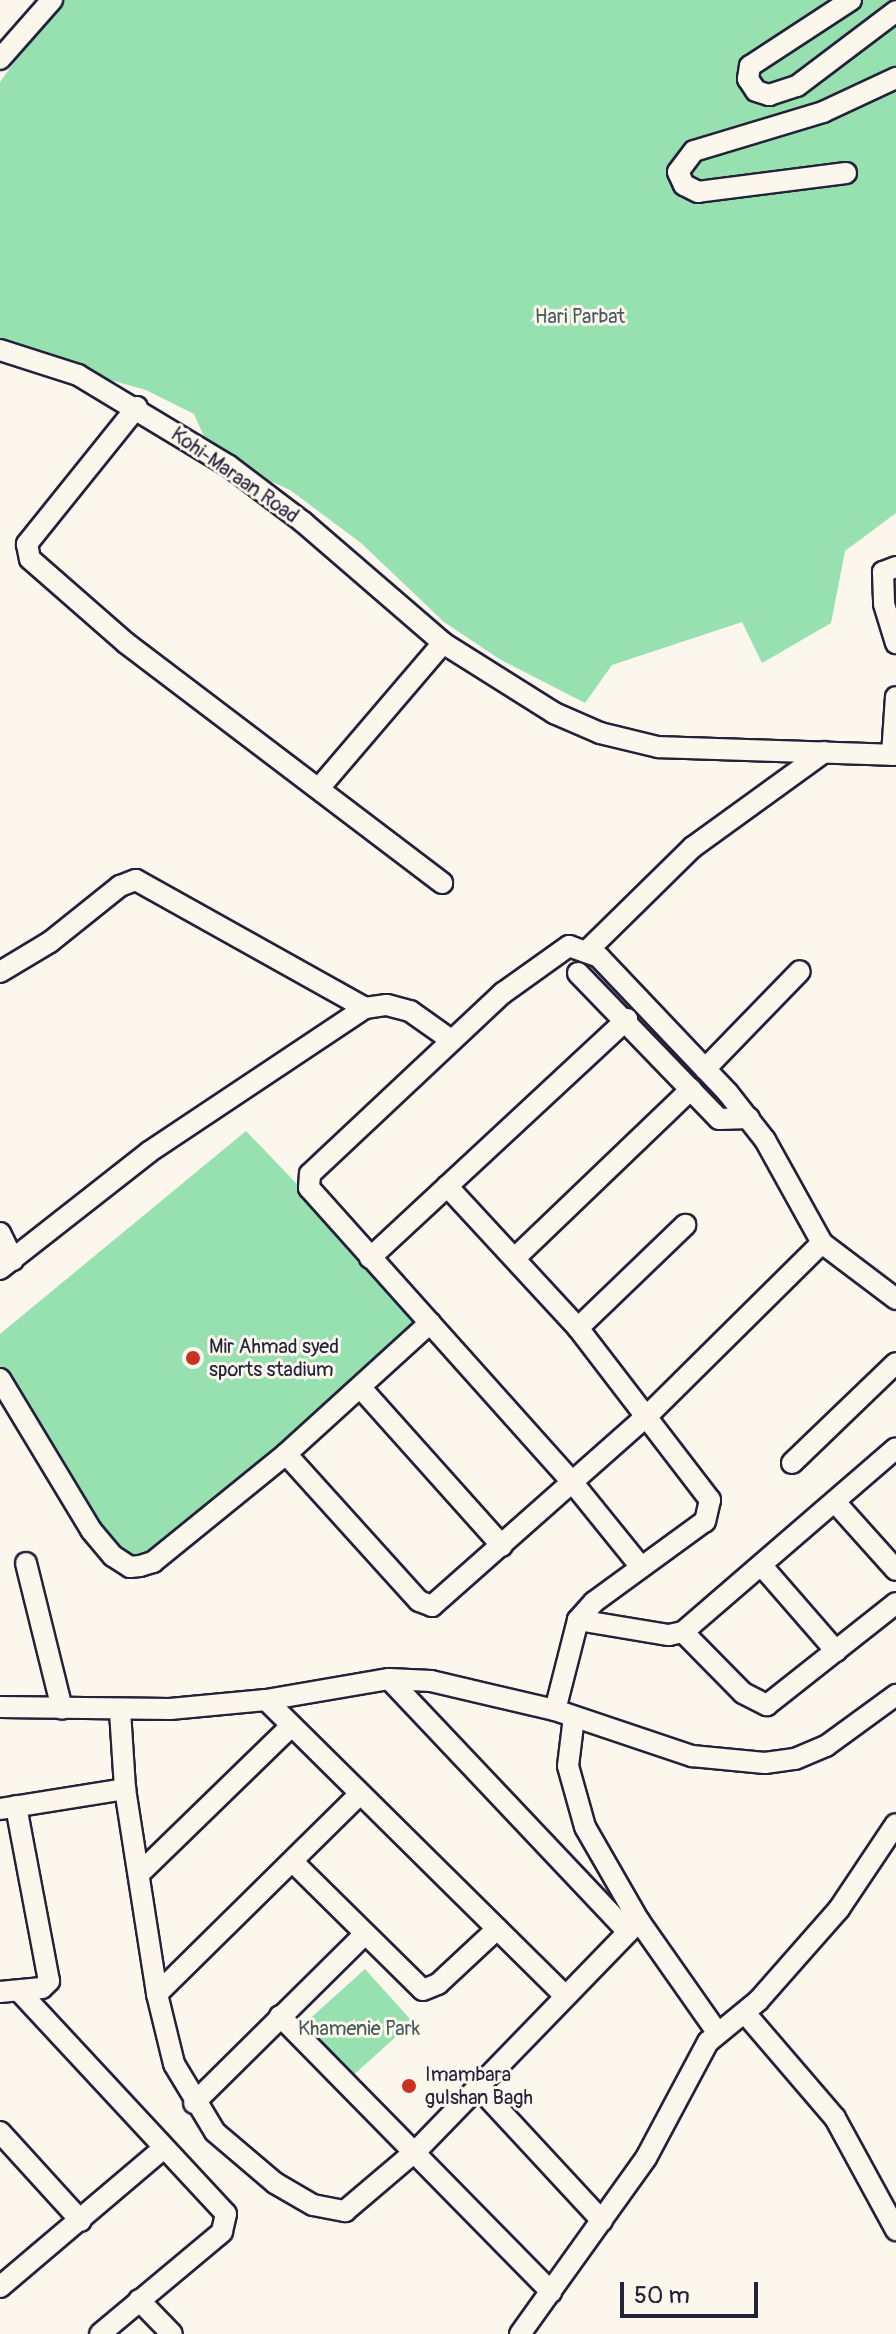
<!DOCTYPE html>
<html>
<head>
<meta charset="utf-8">
<style>
	body { margin:0 }
	#map { position:relative; width:896px; height:2334px; overflow:hidden; background:#fbf7ec; font-family:Pangolin,sans-serif }
	div>[style] { position:absolute }
	.green>* { inset:0; background:#97e0af; transform-origin:0 0 }
	.roads { filter:drop-shadow(2px 0 #22223b) drop-shadow(-2px 0 #22223b) drop-shadow(0 2px #22223b) drop-shadow(0 -2px #22223b) }
	.minor>* { height:20px; margin:-10px; padding:0 10px; transform-origin:10px; border-radius:10px; background:#fbf7ec }
	.dots>* { width:22px; height:22px; translate:-50% -50%; box-sizing:border-box; border:4px solid #fbf7ec; border-radius:50% }
	span { translate:-50% -50%; white-space:nowrap; text-align:center; line-height:1.15; -webkit-text-stroke:6px #fbf7ec; paint-order:stroke }
	.park-label { font-size:20px; color:#455b5e }
	.street-label { font-size:20px; color:#22223b }
	.poi-label { font-size:20px; color:#22223b }
	.left { translate:0 -50%; text-align:left }
	.scale { position:absolute; left:620px; top:2282px; width:138px; height:36px; box-sizing:border-box; border:4px solid #22223b; border-top:0; padding-left:10px; font-size:24px; line-height:28px; white-space:nowrap; color:#22223b; -webkit-text-stroke:6px #fbf7ec; paint-order:stroke }
</style>
</head>
<body>
<div id="map">
	<div class="green">
		<i style="clip-path:polygon(59px 0,896px 0,896px 513px,845px 551px,831px 623px,762px 663px,742px 622px,612px 665px,585px 703px,501px 660px,444px 622px,361px 543px,290px 490px,212px 455px,194px 414px,146px 390px,0 349px,0 82px)"></i>
		<i style="clip-path:polygon(246px 1131px,430px 1323px,130px 1567px,0 1382px,0 1334px)"></i>
		<i style="left:365px;top:1969px;width:71px;height:88px;rotate:48deg"></i>
	</div>
	<div class="roads">
		<div class="minor">
			<i style="left:851px;top:0;width:121px;rotate:146.8deg"></i>
			<i style="left:750px;top:66px;width:13px;rotate:99deg"></i>
			<i style="left:748px;top:79px;width:14px;rotate:56deg"></i>
			<i style="left:756px;top:91px;width:14px;rotate:17deg"></i>
			<i style="left:769px;top:95px;width:29px;rotate:-18deg"></i>
			<i style="left:797px;top:86px;width:124px;rotate:-37.1deg"></i>
			<i style="left:0;top:59px;width:79px;rotate:-48.6deg"></i>
			<i style="left:846px;top:173px;width:149px;rotate:172.7deg"></i>
			<i style="left:698px;top:192px;width:16px;rotate:-153deg"></i>
			<i style="left:684px;top:185px;width:14px;rotate:-115deg"></i>
			<i style="left:678px;top:172px;width:26px;rotate:-53deg"></i>
			<i style="left:694px;top:151px;width:135px;rotate:-16.8deg"></i>
			<i style="left:823px;top:112px;width:81px;rotate:-25deg"></i>
			<i style="left:0;top:350px;width:82px;rotate:17.8deg"></i>
			<i style="left:78px;top:375px;width:176px;rotate:31.1deg"></i>
			<i style="left:229px;top:466px;width:93px;rotate:37.1deg"></i>
			<i style="left:303px;top:522px;width:185px;rotate:40.8deg"></i>
			<i style="left:443px;top:643px;width:131px;rotate:32.2deg"></i>
			<i style="left:554px;top:713px;width:50px;rotate:23.5deg"></i>
			<i style="left:600px;top:733px;width:60px;rotate:13.6deg"></i>
			<i style="left:658px;top:747px;width:238px;rotate:1.9deg"></i>
			<i style="left:137px;top:407px;width:176px;rotate:128.8deg"></i>
			<i style="left:27px;top:544px;width:15px;rotate:79deg"></i>
			<i style="left:30px;top:559px;width:128px;rotate:41.2deg"></i>
			<i style="left:126px;top:643px;width:397px;rotate:37.2deg"></i>
			<i style="left:896px;top:567px;width:14px;rotate:159deg"></i>
			<i style="left:883px;top:572px;width:32px;rotate:88deg"></i>
			<i style="left:884px;top:604px;width:41px;rotate:72.9deg"></i>
			<i style="left:892px;top:755px;width:58px;rotate:-86.1deg"></i>
			<i style="left:320px;top:787px;width:189px;rotate:-49.5deg"></i>
			<i style="left:586px;top:952px;width:150px;rotate:-44.5deg"></i>
			<i style="left:693px;top:847px;width:162px;rotate:-35.9deg"></i>
			<i style="left:0;top:972px;width:58px;rotate:-31deg"></i>
			<i style="left:50px;top:942px;width:90px;rotate:-38.7deg"></i>
			<i style="left:120px;top:886px;width:17px;rotate:-21deg"></i>
			<i style="left:136px;top:880px;width:262px;rotate:29.2deg"></i>
			<i style="left:578px;top:973px;width:203px;rotate:46deg"></i>
			<i style="left:719px;top:1119px;width:30px;rotate:-2deg"></i>
			<i style="left:705px;top:1069px;width:136px;rotate:-45.9deg"></i>
			<i style="left:447px;top:1186px;width:193px;rotate:47.3deg"></i>
			<i style="left:578px;top:1328px;width:217px;rotate:52.5deg"></i>
			<i style="left:710px;top:1500px;width:22px;rotate:103deg"></i>
			<i style="left:705px;top:1521px;width:137px;rotate:143.9deg"></i>
			<i style="left:594px;top:1602px;width:24px;rotate:132deg"></i>
			<i style="left:578px;top:1620px;width:93px;rotate:104.3deg"></i>
			<i style="left:0;top:1233px;width:30px;rotate:64deg"></i>
			<i style="left:370px;top:1258px;width:351px;rotate:-42.9deg"></i>
			<i style="left:515px;top:1258px;width:244px;rotate:-43.8deg"></i>
			<i style="left:0;top:1269px;width:189px;rotate:-38.1deg"></i>
			<i style="left:149px;top:1152px;width:260px;rotate:-33.7deg"></i>
			<i style="left:365px;top:1008px;width:22px;rotate:-8deg"></i>
			<i style="left:387px;top:1005px;width:24px;rotate:15deg"></i>
			<i style="left:410px;top:1011px;width:50px;rotate:35.3deg"></i>
			<i style="left:578px;top:1328px;width:149px;rotate:-43.9deg"></i>
			<i style="left:0;top:1379px;width:176px;rotate:58.9deg"></i>
			<i style="left:91px;top:1530px;width:34px;rotate:50deg"></i>
			<i style="left:113px;top:1556px;width:20px;rotate:33deg"></i>
			<i style="left:130px;top:1567px;width:10px;rotate:-6deg"></i>
			<i style="left:140px;top:1566px;width:14px;rotate:-17deg"></i>
			<i style="left:153px;top:1562px;width:171px;rotate:-39.1deg"></i>
			<i style="left:286px;top:1454px;width:195px;rotate:-42.3deg"></i>
			<i style="left:360px;top:1387px;width:213px;rotate:48.2deg"></i>
			<i style="left:286px;top:1454px;width:198px;rotate:47.9deg"></i>
			<i style="left:419px;top:1601px;width:14px;rotate:21deg"></i>
			<i style="left:432px;top:1606px;width:287px;rotate:-41.5deg"></i>
			<i style="left:647px;top:1416px;width:246px;rotate:-44.7deg"></i>
			<i style="left:792px;top:1463px;width:144px;rotate:-43.9deg"></i>
			<i style="left:835px;top:1502px;width:91px;rotate:48.1deg"></i>
			<i style="left:26px;top:1563px;width:150px;rotate:76.1deg"></i>
			<i style="left:762px;top:1566px;width:113px;rotate:49deg"></i>
			<i style="left:641px;top:1567px;width:108px;rotate:-129deg"></i>
			<i style="left:573px;top:1483px;width:396px;rotate:-131.8deg"></i>
			<i style="left:309px;top:1188px;width:14px;rotate:-86deg"></i>
			<i style="left:310px;top:1174px;width:265px;rotate:-43.2deg"></i>
			<i style="left:503px;top:993px;width:81px;rotate:-35.5deg"></i>
			<i style="left:569px;top:946px;width:32px;rotate:20deg"></i>
			<i style="left:599px;top:957px;width:187px;rotate:46.5deg"></i>
			<i style="left:728px;top:1093px;width:60px;rotate:51.8deg"></i>
			<i style="left:765px;top:1140px;width:118px;rotate:61deg"></i>
			<i style="left:822px;top:1243px;width:93px;rotate:37.1deg"></i>
			<i style="left:578px;top:1620px;width:92px;rotate:9.4deg"></i>
			<i style="left:669px;top:1635px;width:14px;rotate:-12deg"></i>
			<i style="left:683px;top:1632px;width:281px;rotate:-40.8deg"></i>
			<i style="left:683px;top:1632px;width:86px;rotate:45.5deg"></i>
			<i style="left:743px;top:1693px;width:27px;rotate:27deg"></i>
			<i style="left:767px;top:1705px;width:164px;rotate:-38.3deg"></i>
			<i style="left:389px;top:1679px;width:348px;rotate:46.6deg"></i>
			<i style="left:266px;top:1700px;width:419px;rotate:44.7deg"></i>
			<i style="left:0;top:1707px;width:170px;rotate:0.7deg"></i>
			<i style="left:170px;top:1709px;width:96px;rotate:-5.4deg"></i>
			<i style="left:266px;top:1700px;width:125px;rotate:-9.7deg"></i>
			<i style="left:389px;top:1679px;width:42px;rotate:2.7deg"></i>
			<i style="left:431px;top:1681px;width:127px;rotate:13.2deg"></i>
			<i style="left:555px;top:1710px;width:145px;rotate:18.6deg"></i>
			<i style="left:692px;top:1756px;width:73px;rotate:5.5deg"></i>
			<i style="left:765px;top:1763px;width:30px;rotate:-8deg"></i>
			<i style="left:795px;top:1759px;width:34px;rotate:-23deg"></i>
			<i style="left:826px;top:1746px;width:87px;rotate:-36.1deg"></i>
			<i style="left:120px;top:1711px;width:78px;rotate:86.3deg"></i>
			<i style="left:125px;top:1789px;width:207px;rotate:81.1deg"></i>
			<i style="left:157px;top:1994px;width:72px;rotate:76.3deg"></i>
			<i style="left:174px;top:2064px;width:79px;rotate:58.9deg"></i>
			<i style="left:215px;top:2132px;width:79px;rotate:40.4deg"></i>
			<i style="left:275px;top:2183px;width:44px;rotate:30.1deg"></i>
			<i style="left:313px;top:2205px;width:33px;rotate:11deg"></i>
			<i style="left:345px;top:2211px;width:94px;rotate:-40.3deg"></i>
			<i style="left:417px;top:2150px;width:319px;rotate:-45.9deg"></i>
			<i style="left:574px;top:1717px;width:49px;rotate:97deg"></i>
			<i style="left:568px;top:1766px;width:63px;rotate:74.4deg"></i>
			<i style="left:585px;top:1827px;width:108px;rotate:60.1deg"></i>
			<i style="left:639px;top:1921px;width:136px;rotate:54.9deg"></i>
			<i style="left:0;top:1809px;width:127px;rotate:-9.1deg"></i>
			<i style="left:293px;top:1862px;width:182px;rotate:44.6deg"></i>
			<i style="left:423px;top:1990px;width:16px;rotate:-22deg"></i>
			<i style="left:438px;top:1984px;width:81px;rotate:-43deg"></i>
			<i style="left:140px;top:1873px;width:208px;rotate:-44.2deg"></i>
			<i style="left:19px;top:1991px;width:304px;rotate:47.1deg"></i>
			<i style="left:226px;top:2214px;width:18px;rotate:103deg"></i>
			<i style="left:222px;top:2232px;width:159px;rotate:140.1deg"></i>
			<i style="left:0;top:1992px;width:42px;rotate:-5.4deg"></i>
			<i style="left:42px;top:1988px;width:10px;rotate:-45deg"></i>
			<i style="left:49px;top:1981px;width:178px;rotate:-100.7deg"></i>
			<i style="left:157px;top:1994px;width:284px;rotate:-44.6deg"></i>
			<i style="left:745px;top:2013px;width:138px;rotate:49.4deg"></i>
			<i style="left:835px;top:2118px;width:128px;rotate:61.4deg"></i>
			<i style="left:280px;top:2016px;width:387px;rotate:45.5deg"></i>
			<i style="left:479px;top:2088px;width:181px;rotate:47.2deg"></i>
			<i style="left:194px;top:2103px;width:238px;rotate:-44.7deg"></i>
			<i style="left:0;top:2132px;width:120px;rotate:47.7deg"></i>
			<i style="left:0;top:2287px;width:215px;rotate:-40.3deg"></i>
			<i style="left:139px;top:2300px;width:47px;rotate:45.9deg"></i>
			<i style="left:520px;top:2334px;width:216px;rotate:-54.4deg"></i>
			<i style="left:646px;top:2158px;width:132px;rotate:-61.9deg"></i>
			<i style="left:708px;top:2042px;width:65px;rotate:-39.4deg"></i>
			<i style="left:758px;top:2001px;width:123px;rotate:-48.6deg"></i>
			<i style="left:839px;top:1909px;width:102px;rotate:-56.2deg"></i>
		</div>
	</div>
	<div class="dots">
		<i style="left:193px;top:1358px;background:#c8321e"></i>
		<i style="left:409px;top:2086px;background:#c8321e"></i>
	</div>
	<div class="park-label">
		<span style="left:580px;top:316px">Hari Parbat</span>
		<span style="left:359px;top:2028px">Khamenie Park</span>
	</div>
	<div class="street-label">
		<span style="left:235px;top:475px;rotate:35deg">Kohi-Maraan Road</span>
	</div>
	<div class="poi-label">
		<span class="left" style="left:209px;top:1358px">Mir Ahmad syed<br>sports stadium</span>
		<span class="left" style="left:425px;top:2086px">Imambara<br>gulshan Bagh</span>
	</div>
	<div class="scale">50 m</div>
</div>
</body>
</html>
